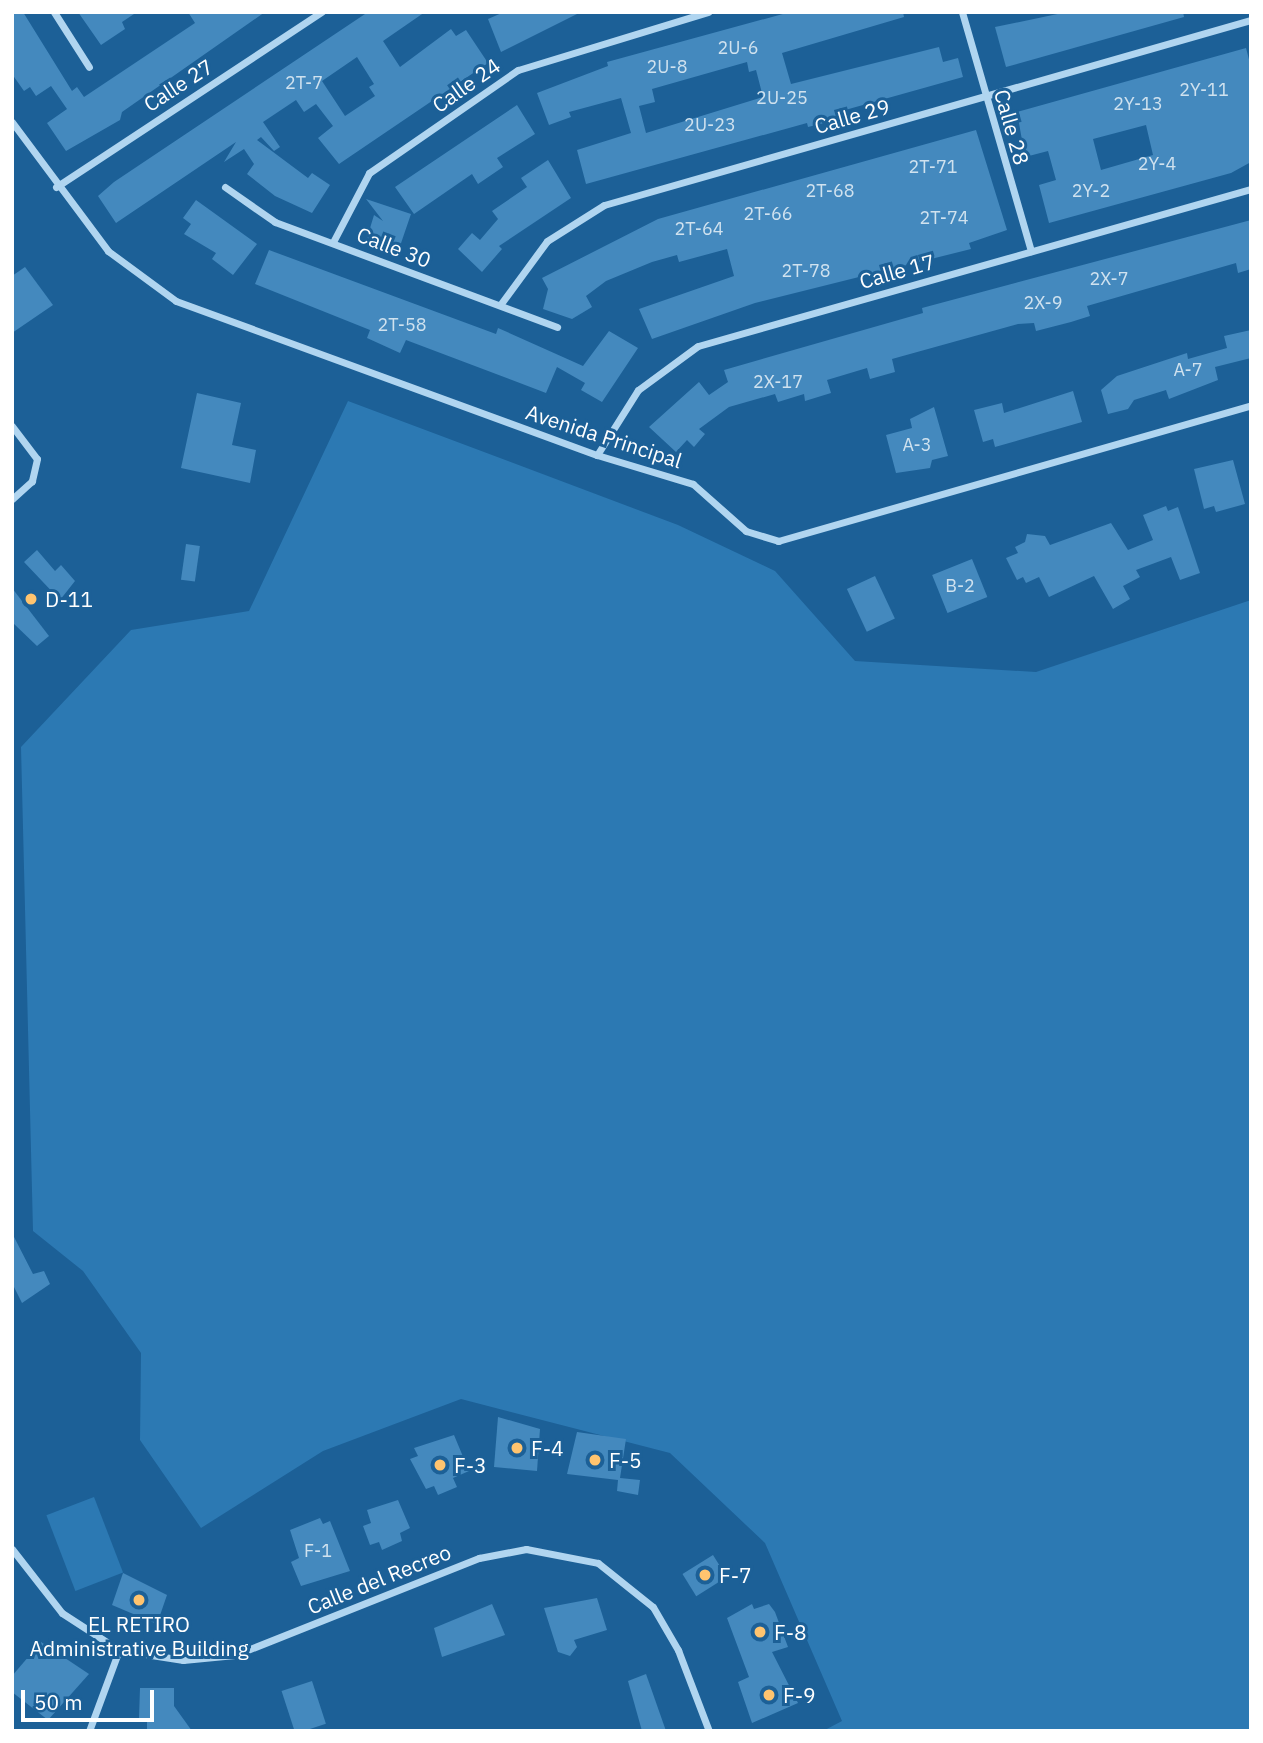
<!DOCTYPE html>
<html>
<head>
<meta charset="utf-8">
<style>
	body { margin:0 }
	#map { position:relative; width:1263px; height:1743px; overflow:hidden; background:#1c6097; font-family:"IBM Plex Sans",sans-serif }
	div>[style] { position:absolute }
	.green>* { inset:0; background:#2c79b3; transform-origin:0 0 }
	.building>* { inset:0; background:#4489be; transform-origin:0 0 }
	.street>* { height:7px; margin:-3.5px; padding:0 3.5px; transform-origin:3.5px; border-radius:3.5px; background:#b0d5f0 }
	.dots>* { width:19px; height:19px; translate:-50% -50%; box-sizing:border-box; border:4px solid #1c6097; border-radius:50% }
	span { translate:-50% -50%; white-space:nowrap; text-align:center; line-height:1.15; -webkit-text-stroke:6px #1c6097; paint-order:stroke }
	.number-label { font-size:18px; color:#d0e2ef }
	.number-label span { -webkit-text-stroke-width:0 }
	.street-label { font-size:21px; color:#fff }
	.poi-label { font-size:21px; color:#fff }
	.left { translate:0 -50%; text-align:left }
	.frame { position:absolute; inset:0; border:14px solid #fff; pointer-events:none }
	.scale { position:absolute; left:21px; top:1690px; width:133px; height:32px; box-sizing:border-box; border:4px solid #fff; border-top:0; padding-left:9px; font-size:21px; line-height:24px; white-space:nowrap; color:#fff; -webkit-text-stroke:5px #1c6097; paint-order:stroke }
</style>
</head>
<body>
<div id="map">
	<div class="green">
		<i style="clip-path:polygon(348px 401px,678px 525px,775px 571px,855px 661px,1036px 672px,1251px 600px,1251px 1731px,823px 1731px,842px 1721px,765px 1543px,670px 1453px,461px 1399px,323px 1451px,201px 1528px,140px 1440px,141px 1353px,83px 1271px,33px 1231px,21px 747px,131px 630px,249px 611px)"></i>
		<i style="left:94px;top:1497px;width:81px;height:51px;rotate:69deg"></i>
	</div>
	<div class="building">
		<i style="clip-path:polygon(12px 12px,23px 12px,72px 91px,77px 87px,84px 97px,195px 23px,188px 12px,265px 12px,122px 112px,120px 120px,66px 151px,47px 123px,67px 109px,51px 86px,36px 96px,30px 87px,24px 91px,12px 74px)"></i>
		<i style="clip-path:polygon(78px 12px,137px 12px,122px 22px,125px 29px,101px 45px)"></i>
		<i style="clip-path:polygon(evenodd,368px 12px,425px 12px,383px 41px,400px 67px,451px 29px,456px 36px,466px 30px,488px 63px,339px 164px,318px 138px,333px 126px,316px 104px,304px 112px,296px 100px,263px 122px,280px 147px,274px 151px,261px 137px,257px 140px,308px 178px,312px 173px,330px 185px,312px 213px,275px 196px,247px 174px,254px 164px,244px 149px,224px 162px,236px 142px,116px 223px,98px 196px,114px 182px,368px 12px,357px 57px,374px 84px,369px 87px,375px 96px,345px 116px,322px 81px,357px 57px)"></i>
		<i style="clip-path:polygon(504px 12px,581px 12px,501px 52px,488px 19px)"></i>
		<i style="clip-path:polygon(evenodd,790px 12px,903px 12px,904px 17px,782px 53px,791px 84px,939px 47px,943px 62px,958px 58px,963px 77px,838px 112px,840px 119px,808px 127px,807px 123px,586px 184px,577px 150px,631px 133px,621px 98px,569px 112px,571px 117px,549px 125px,537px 93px,608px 66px,607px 62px,790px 12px,747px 62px,749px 72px,756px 70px,763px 97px,646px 133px,639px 106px,655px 102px,652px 89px,747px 62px)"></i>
		<i style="clip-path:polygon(1067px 12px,1183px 12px,1184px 17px,1006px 67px,995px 27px)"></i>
		<i style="clip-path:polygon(evenodd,1246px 48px,1251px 67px,1251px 162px,1231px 173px,1049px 223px,1039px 185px,1056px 180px,1048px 151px,1025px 157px,1017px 112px,1246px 48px,1146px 125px,1153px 155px,1101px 170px,1093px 139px,1146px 125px)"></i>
		<i style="clip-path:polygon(517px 105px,535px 134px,497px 158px,503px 167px,478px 184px,472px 174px,414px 214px,395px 187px)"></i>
		<i style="clip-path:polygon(976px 130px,1007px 230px,969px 243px,971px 249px,755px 303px,652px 339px,639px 309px,734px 276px,727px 249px,679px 262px,677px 255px,652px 262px,606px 281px,586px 296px,592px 307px,572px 319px,543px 309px,548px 289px,542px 278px,658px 219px)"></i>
		<i style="clip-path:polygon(548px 160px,571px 198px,499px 246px,502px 249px,482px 272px,458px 249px,472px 233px,480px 240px,498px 219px,492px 211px,527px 187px,521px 178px)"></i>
		<i style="clip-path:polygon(366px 199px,411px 214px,399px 249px,367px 238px,374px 215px,383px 221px)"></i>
		<i style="clip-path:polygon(196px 200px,257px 244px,233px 275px,212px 259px,216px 253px,184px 234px,191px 224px,183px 218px)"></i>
		<i style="clip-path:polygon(1251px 220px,1251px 269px,1238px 273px,1236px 263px,1087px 306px,1090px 316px,1071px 322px,1036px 331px,1034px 323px,1018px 324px,892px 359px,895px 372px,870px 379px,867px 368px,827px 380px,831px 393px,805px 401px,804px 394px,778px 402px,775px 394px,729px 407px,699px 429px,705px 434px,694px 447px,687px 440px,676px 452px,649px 427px,699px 382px,709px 395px,728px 382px,724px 370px,923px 313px,922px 308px)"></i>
		<i style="clip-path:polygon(269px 250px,496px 334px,498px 328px,583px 366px,609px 331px,638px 348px,602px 402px,581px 390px,585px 383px,557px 367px,546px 393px,406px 340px,400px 353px,367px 338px,370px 330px,255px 284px)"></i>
		<i style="clip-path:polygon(25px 267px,53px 305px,12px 333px,12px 276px)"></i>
		<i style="clip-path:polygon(1251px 330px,1251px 358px,1215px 367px,1218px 380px,1169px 399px,1166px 390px,1134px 400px,1128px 409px,1108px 414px,1101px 390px,1117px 376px,1187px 353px,1188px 359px,1227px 348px,1224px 336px)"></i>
		<i style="clip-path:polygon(1073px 391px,1082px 422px,995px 447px,993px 439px,983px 442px,974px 410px,1002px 403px,1004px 413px)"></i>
		<i style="clip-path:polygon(197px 393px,241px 403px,232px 445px,256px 450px,250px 483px,181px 468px)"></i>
		<i style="clip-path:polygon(934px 407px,948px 456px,932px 460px,930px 468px,896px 473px,886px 435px,912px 428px,910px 419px)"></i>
		<i style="clip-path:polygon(1233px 460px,1245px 504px,1216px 512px,1214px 506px,1204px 509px,1194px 469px)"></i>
		<i style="clip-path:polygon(1166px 506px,1168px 511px,1178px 507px,1200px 573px,1180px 580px,1171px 557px,1136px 570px,1140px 577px,1123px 586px,1130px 599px,1113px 609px,1094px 576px,1049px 597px,1039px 577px,1026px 583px,1023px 577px,1017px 580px,1006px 558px,1018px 553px,1015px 547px,1025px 542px,1027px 534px,1045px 536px,1050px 545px,1111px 523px,1128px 550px,1153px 540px,1143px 515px)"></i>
		<i style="left:186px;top:544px;width:14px;height:36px;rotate:8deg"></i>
		<i style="clip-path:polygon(37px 550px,55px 571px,61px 565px,75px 581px,60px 600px,24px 562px)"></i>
		<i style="left:972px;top:559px;width:41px;height:43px;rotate:68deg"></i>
		<i style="left:875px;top:576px;width:47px;height:31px;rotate:65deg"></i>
		<i style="clip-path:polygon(12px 588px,49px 636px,37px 646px,12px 622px)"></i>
		<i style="clip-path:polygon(12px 1233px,33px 1274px,44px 1271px,50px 1284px,22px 1303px,12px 1283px)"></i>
		<i style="clip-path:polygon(498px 1417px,540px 1429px,537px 1471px,494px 1467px)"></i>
		<i style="clip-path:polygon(577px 1432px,626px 1439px,620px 1478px,640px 1480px,638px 1495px,617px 1491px,618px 1480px,567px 1474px)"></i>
		<i style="clip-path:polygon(454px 1435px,469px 1471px,453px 1478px,457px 1487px,438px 1495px,434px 1486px,426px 1489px,410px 1459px,418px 1456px,414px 1448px)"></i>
		<i style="clip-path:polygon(398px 1500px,410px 1528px,400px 1533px,402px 1541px,382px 1550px,379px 1542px,370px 1545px,363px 1526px,371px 1523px,367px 1510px)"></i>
		<i style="clip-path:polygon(320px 1518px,323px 1524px,330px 1521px,350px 1571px,301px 1586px,291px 1562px,299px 1558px,290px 1530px)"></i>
		<i style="left:713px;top:1555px;width:26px;height:36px;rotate:58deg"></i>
		<i style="clip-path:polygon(123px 1573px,167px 1595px,157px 1624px,112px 1605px)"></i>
		<i style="clip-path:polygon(597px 1598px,607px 1630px,574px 1640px,577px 1647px,570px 1656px,558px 1652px,544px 1608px)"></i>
		<i style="clip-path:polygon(492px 1604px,505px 1635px,442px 1657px,434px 1628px)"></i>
		<i style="clip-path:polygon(752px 1604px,754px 1609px,769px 1604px,775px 1612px,788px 1647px,772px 1652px,798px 1703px,752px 1723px,738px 1682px,749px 1677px,727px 1618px)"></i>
		<i style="clip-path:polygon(41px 1642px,89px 1674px,48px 1720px,12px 1692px,12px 1676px)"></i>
		<i style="clip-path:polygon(646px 1674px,666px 1731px,642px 1731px,628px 1681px)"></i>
		<i style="left:312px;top:1681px;width:45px;height:32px;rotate:72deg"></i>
		<i style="clip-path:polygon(140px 1688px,174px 1688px,174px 1706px,192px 1731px,147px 1731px,147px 1719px,139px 1719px)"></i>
	</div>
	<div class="street">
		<i style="left:54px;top:12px;width:65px;rotate:57.5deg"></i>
		<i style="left:962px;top:12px;width:249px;rotate:73.9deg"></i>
		<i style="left:12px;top:122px;width:161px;rotate:53.3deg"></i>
		<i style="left:108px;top:251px;width:84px;rotate:36.3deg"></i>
		<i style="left:176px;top:301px;width:448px;rotate:20.1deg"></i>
		<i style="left:597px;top:455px;width:100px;rotate:16.8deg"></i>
		<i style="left:693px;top:484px;width:71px;rotate:41.6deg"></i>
		<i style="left:746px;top:531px;width:34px;rotate:17deg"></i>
		<i style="left:778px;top:541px;width:492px;rotate:-16deg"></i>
		<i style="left:56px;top:187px;width:318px;rotate:-33.4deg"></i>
		<i style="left:225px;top:187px;width:61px;rotate:35deg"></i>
		<i style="left:275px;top:222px;width:301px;rotate:20.4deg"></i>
		<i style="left:333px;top:242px;width:78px;rotate:-62.4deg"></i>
		<i style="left:369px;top:173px;width:181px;rotate:-34.7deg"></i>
		<i style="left:518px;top:70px;width:199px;rotate:-17deg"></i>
		<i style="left:500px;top:305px;width:79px;rotate:-53.7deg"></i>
		<i style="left:547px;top:241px;width:67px;rotate:-32.3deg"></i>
		<i style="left:604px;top:205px;width:673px;rotate:-15.96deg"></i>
		<i style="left:12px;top:426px;width:41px;rotate:52.9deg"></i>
		<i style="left:37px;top:459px;width:23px;rotate:103deg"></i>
		<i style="left:32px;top:481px;width:27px;rotate:138deg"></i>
		<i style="left:597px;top:455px;width:77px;rotate:-57.8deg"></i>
		<i style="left:638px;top:390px;width:74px;rotate:-36.3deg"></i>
		<i style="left:698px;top:346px;width:575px;rotate:-15.85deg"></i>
		<i style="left:12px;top:1549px;width:81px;rotate:52deg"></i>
		<i style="left:62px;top:1613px;width:68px;rotate:33deg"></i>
		<i style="left:119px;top:1650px;width:65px;rotate:8.9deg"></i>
		<i style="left:183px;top:1660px;width:52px;rotate:-5.5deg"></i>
		<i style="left:235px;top:1655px;width:263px;rotate:-21.7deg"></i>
		<i style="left:479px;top:1558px;width:48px;rotate:-10.8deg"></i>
		<i style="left:526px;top:1549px;width:73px;rotate:11deg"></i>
		<i style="left:598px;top:1563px;width:70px;rotate:38.7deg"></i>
		<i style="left:653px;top:1607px;width:50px;rotate:59.8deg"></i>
		<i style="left:678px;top:1650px;width:87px;rotate:69.1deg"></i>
		<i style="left:89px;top:1731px;width:86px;rotate:-69.7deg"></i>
	</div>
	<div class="dots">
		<i style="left:31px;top:599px;background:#ffc46f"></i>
		<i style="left:517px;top:1448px;background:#ffc46f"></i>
		<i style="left:595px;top:1460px;background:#ffc46f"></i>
		<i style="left:440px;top:1465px;background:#ffc46f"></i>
		<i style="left:705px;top:1575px;background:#ffc46f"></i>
		<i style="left:139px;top:1600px;background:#ffc46f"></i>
		<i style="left:760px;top:1632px;background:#ffc46f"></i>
		<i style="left:769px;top:1695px;background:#ffc46f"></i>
	</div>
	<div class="number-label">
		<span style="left:738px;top:48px">2U-6</span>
		<span style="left:667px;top:67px">2U-8</span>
		<span style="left:304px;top:83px">2T-7</span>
		<span style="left:1204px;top:90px">2Y-11</span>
		<span style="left:782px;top:98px">2U-25</span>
		<span style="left:1138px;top:104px">2Y-13</span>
		<span style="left:710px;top:125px">2U-23</span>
		<span style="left:1157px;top:164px">2Y-4</span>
		<span style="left:933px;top:167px">2T-71</span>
		<span style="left:830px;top:191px">2T-68</span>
		<span style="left:1091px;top:191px">2Y-2</span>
		<span style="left:768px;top:214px">2T-66</span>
		<span style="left:944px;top:218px">2T-74</span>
		<span style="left:699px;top:229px">2T-64</span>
		<span style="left:806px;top:271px">2T-78</span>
		<span style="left:1109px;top:279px">2X-7</span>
		<span style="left:1043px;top:303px">2X-9</span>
		<span style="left:402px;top:325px">2T-58</span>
		<span style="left:1188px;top:370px">A-7</span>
		<span style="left:778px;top:382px">2X-17</span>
		<span style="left:917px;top:445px">A-3</span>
		<span style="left:960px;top:586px">B-2</span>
		<span style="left:318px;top:1551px">F-1</span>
	</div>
	<div class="street-label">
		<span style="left:178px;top:85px;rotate:-33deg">Calle 27</span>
		<span style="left:466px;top:85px;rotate:-35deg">Calle 24</span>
		<span style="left:852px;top:116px;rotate:-16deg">Calle 29</span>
		<span style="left:1012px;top:127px;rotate:74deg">Calle 28</span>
		<span style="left:394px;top:247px;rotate:21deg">Calle 30</span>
		<span style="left:897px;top:271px;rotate:-16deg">Calle 17</span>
		<span style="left:604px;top:436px;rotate:18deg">Avenida Principal</span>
		<span style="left:379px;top:1579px;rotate:-22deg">Calle del Recreo</span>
	</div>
	<div class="poi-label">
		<span class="left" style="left:45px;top:599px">D-11</span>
		<span class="left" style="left:531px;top:1448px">F-4</span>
		<span class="left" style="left:609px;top:1460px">F-5</span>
		<span class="left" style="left:454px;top:1465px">F-3</span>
		<span class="left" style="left:719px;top:1575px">F-7</span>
		<span style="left:139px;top:1636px">EL RETIRO<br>Administrative Building</span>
		<span class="left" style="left:774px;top:1632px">F-8</span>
		<span class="left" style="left:783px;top:1695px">F-9</span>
	</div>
	<div class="frame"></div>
	<div class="scale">50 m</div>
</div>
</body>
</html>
